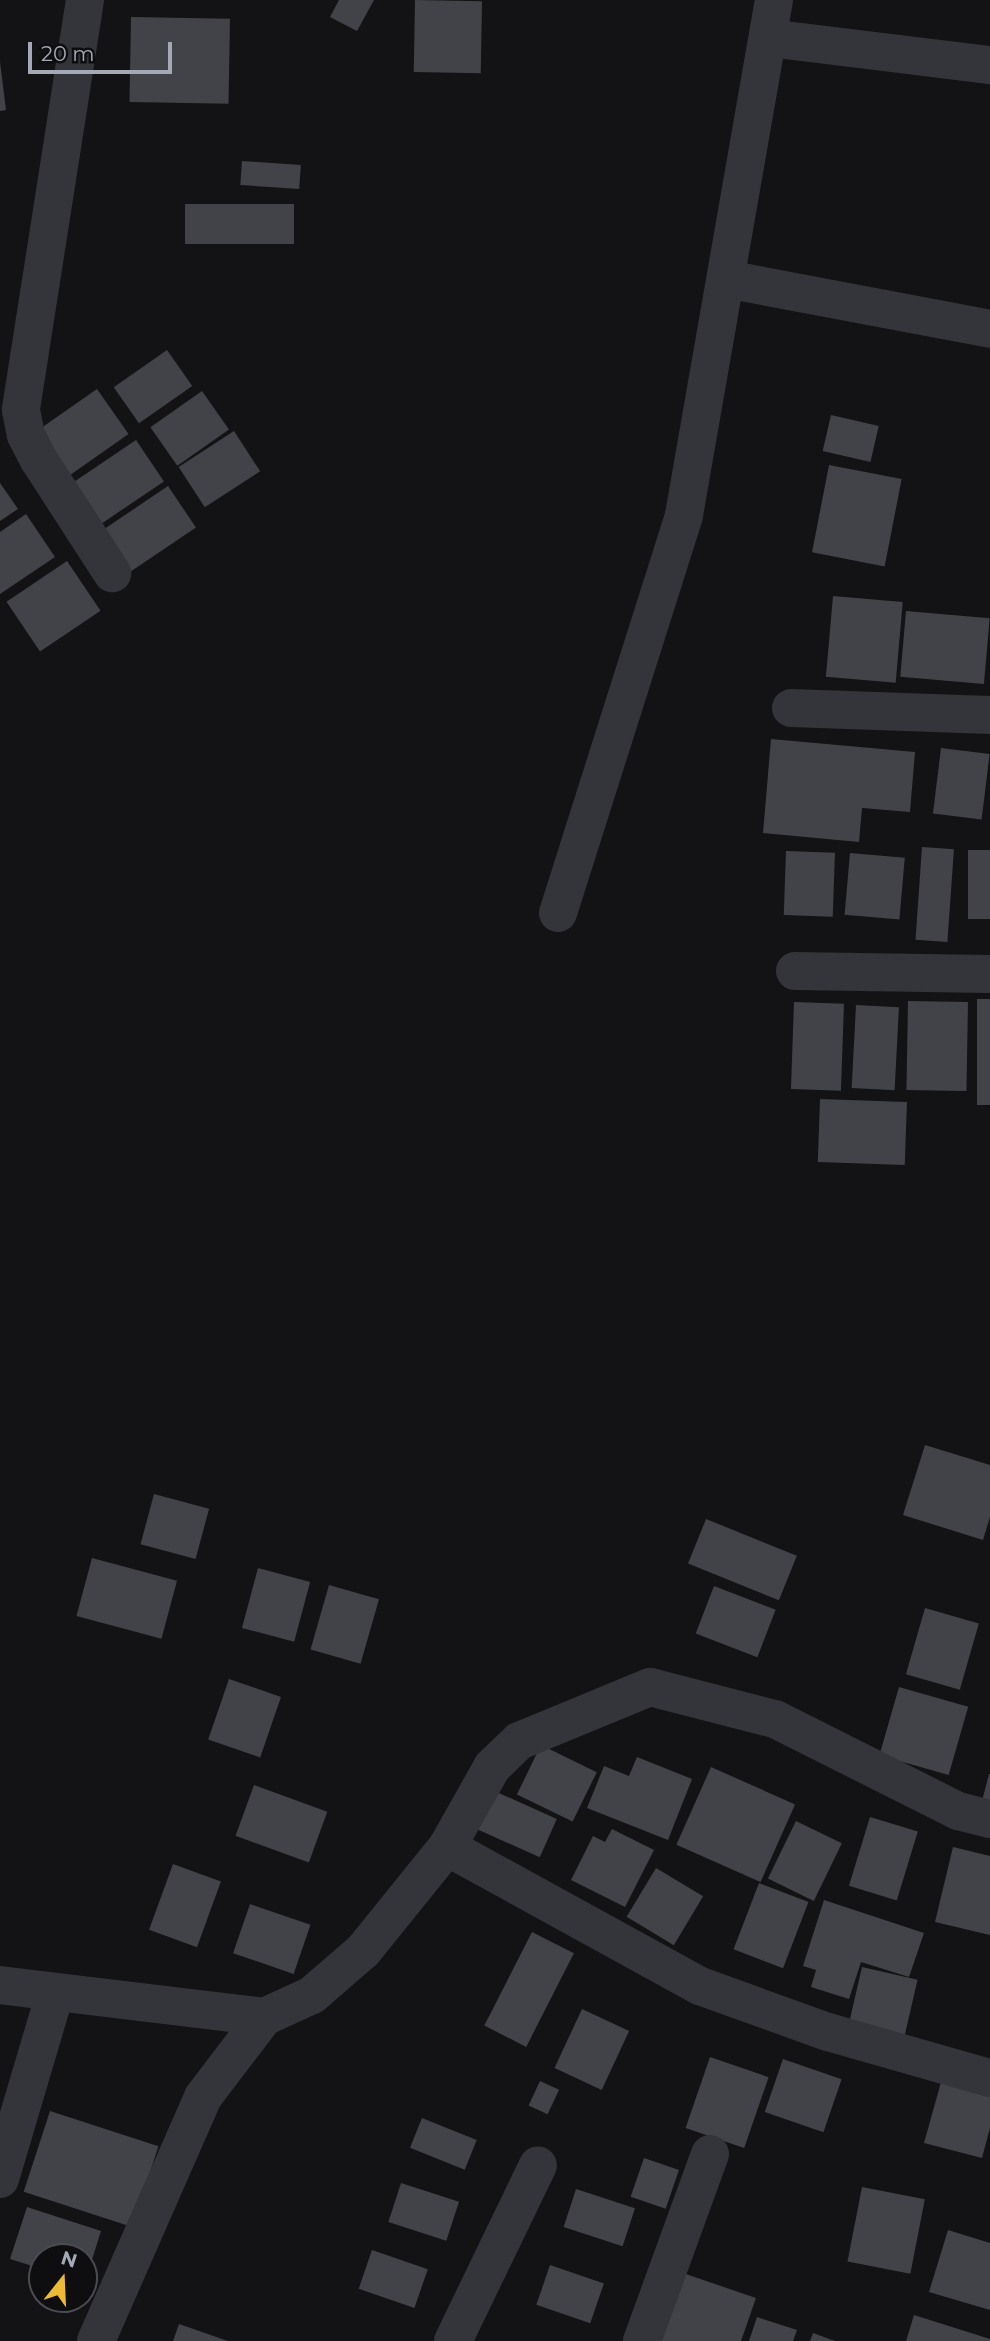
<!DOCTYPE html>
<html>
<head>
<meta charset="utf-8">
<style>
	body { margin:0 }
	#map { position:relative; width:990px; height:2341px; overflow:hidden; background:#131315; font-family:Montserrat,sans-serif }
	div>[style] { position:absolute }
	.building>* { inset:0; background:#424348; transform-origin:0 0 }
	.street>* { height:38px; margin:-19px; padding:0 19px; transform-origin:19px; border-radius:19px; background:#34353a }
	span { translate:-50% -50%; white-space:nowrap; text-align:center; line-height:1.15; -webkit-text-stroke:6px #0e0e10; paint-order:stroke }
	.north { position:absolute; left:28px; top:2243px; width:70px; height:70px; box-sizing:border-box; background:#0e0e10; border:2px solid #4a4c52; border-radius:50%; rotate:18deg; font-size:19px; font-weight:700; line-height:28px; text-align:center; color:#a5a9b5 }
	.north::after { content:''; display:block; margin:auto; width:24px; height:32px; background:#ecbb33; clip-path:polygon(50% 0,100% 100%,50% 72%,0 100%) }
	.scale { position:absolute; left:28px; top:42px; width:144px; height:32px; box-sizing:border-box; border:4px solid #a5a9b5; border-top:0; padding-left:9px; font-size:21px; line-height:24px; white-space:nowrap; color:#a5a9b5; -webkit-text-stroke:5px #0e0e10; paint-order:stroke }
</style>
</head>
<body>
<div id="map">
	<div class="building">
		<i style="clip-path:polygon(339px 0,374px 0,357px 31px,330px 17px)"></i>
		<i style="left:415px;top:0;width:67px;height:72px;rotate:1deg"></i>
		<i style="left:131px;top:17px;width:99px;height:85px;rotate:1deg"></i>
		<i style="clip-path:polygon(0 62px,6px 110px,0 111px)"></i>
		<i style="left:242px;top:161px;width:59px;height:24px;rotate:4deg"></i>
		<i style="left:294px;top:204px;width:40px;height:109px;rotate:90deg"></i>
		<i style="left:167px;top:350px;width:44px;height:65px;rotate:55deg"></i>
		<i style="left:97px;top:389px;width:55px;height:73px;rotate:55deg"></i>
		<i style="left:202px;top:391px;width:47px;height:63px;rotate:55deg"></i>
		<i style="left:831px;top:415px;width:49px;height:37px;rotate:13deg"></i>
		<i style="left:234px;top:431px;width:48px;height:66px;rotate:57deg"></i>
		<i style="left:136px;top:440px;width:50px;height:79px;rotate:56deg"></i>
		<i style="left:829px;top:465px;width:74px;height:89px;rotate:11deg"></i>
		<i style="clip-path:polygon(0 483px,18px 509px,0 521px)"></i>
		<i style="left:168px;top:486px;width:50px;height:80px;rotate:56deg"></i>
		<i style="clip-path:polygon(26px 514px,55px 557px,0 594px,0 532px)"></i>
		<i style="left:67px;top:561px;width:60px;height:73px;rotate:56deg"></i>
		<i style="left:833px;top:596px;width:70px;height:81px;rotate:5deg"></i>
		<i style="left:906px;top:611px;width:84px;height:66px;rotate:5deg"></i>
		<i style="clip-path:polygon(771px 739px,915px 752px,910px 812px,862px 808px,859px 842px,763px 833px)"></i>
		<i style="left:941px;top:748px;width:49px;height:66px;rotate:7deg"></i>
		<i style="left:922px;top:847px;width:32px;height:93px;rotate:4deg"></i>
		<i style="left:968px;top:850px;width:22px;height:69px"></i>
		<i style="left:786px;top:851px;width:49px;height:64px;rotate:2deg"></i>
		<i style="left:850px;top:853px;width:55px;height:62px;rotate:5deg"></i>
		<i style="left:977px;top:999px;width:13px;height:106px"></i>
		<i style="left:908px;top:1001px;width:60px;height:89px;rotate:1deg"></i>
		<i style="left:794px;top:1002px;width:50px;height:87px;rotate:2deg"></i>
		<i style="left:856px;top:1005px;width:43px;height:83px;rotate:3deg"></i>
		<i style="left:820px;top:1099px;width:87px;height:63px;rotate:2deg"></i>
		<i style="clip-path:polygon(925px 1445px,990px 1465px,990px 1517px,983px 1540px,903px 1515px)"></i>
		<i style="left:154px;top:1494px;width:57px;height:52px;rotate:15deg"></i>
		<i style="left:706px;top:1519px;width:98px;height:48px;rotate:22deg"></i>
		<i style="left:92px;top:1558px;width:88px;height:60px;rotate:15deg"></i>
		<i style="left:258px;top:1568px;width:54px;height:62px;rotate:15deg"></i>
		<i style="left:329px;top:1585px;width:52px;height:67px;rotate:16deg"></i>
		<i style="left:714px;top:1586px;width:66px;height:51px;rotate:21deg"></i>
		<i style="left:925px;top:1608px;width:56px;height:69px;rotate:16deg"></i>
		<i style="left:229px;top:1679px;width:55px;height:64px;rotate:19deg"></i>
		<i style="left:899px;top:1687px;width:72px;height:71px;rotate:16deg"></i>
		<i style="left:541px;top:1745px;width:62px;height:55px;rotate:26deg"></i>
		<i style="clip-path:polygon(637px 1757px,692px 1779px,668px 1840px,587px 1808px,604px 1766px,629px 1776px)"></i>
		<i style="left:711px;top:1767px;width:92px;height:85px;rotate:24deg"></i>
		<i style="clip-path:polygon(989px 1774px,990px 1774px,990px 1807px,981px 1805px)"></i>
		<i style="left:254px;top:1785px;width:78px;height:54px;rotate:20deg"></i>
		<i style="left:492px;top:1790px;width:71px;height:42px;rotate:24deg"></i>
		<i style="left:870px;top:1817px;width:50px;height:72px;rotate:17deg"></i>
		<i style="left:796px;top:1821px;width:51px;height:64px;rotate:26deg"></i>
		<i style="clip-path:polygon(612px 1829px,654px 1850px,625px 1907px,571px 1880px,593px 1836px,605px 1842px)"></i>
		<i style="clip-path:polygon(953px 1847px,990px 1856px,990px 1935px,935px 1922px)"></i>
		<i style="left:173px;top:1864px;width:51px;height:70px;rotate:20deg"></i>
		<i style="left:656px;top:1868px;width:55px;height:57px;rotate:31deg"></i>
		<i style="left:759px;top:1883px;width:53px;height:71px;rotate:21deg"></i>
		<i style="clip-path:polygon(824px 1900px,924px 1933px,909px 1977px,861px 1962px,849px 1999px,811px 1987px,816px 1970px,803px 1966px)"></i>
		<i style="left:250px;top:1904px;width:64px;height:52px;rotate:19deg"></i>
		<i style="left:532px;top:1932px;width:47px;height:105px;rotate:27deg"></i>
		<i style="left:862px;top:1967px;width:57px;height:68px;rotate:13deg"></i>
		<i style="left:582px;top:2009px;width:52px;height:65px;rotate:25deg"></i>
		<i style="left:710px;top:2057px;width:62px;height:75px;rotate:19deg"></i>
		<i style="left:783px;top:2059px;width:62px;height:56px;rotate:19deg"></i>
		<i style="clip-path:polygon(943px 2075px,990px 2089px,990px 2128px,982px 2158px,924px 2143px)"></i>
		<i style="left:540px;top:2081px;width:21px;height:27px;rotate:25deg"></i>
		<i style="left:50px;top:2111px;width:114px;height:85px;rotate:18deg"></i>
		<i style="left:422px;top:2118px;width:59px;height:32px;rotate:22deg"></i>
		<i style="left:644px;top:2158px;width:37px;height:41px;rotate:19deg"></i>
		<i style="left:401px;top:2183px;width:61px;height:41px;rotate:18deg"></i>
		<i style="left:862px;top:2187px;width:64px;height:76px;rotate:11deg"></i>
		<i style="left:576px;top:2189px;width:62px;height:40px;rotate:18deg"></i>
		<i style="clip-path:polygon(27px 2207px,101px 2231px,85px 2282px,84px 2257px,42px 2257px,42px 2269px,10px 2259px)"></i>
		<i style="clip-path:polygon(948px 2230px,990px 2243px,990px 2310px,929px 2292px)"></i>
		<i style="left:372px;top:2250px;width:59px;height:41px;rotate:19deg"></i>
		<i style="left:550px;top:2265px;width:57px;height:42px;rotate:19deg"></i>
		<i style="clip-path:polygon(677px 2271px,756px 2298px,741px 2341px,652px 2341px)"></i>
		<i style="clip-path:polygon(914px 2315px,990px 2339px,990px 2341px,906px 2341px)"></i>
		<i style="clip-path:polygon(757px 2317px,797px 2330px,793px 2341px,749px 2341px)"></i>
		<i style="clip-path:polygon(179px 2324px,228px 2341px,173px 2341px)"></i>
		<i style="clip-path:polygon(813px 2333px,835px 2341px,810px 2341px)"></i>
	</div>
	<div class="street">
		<i style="left:85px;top:0;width:415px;rotate:98.9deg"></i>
		<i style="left:21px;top:410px;width:25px;rotate:79deg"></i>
		<i style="left:26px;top:435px;width:28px;rotate:63deg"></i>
		<i style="left:39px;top:460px;width:135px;rotate:57.1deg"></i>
		<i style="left:769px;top:38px;width:223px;rotate:7deg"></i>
		<i style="left:726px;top:279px;width:269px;rotate:10.7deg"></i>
		<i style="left:791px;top:708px;width:199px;rotate:2deg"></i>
		<i style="left:558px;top:913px;width:417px;rotate:-72.4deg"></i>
		<i style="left:684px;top:515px;width:523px;rotate:-80.09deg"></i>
		<i style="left:795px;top:971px;width:195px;rotate:0.9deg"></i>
		<i style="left:447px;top:1847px;width:289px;rotate:28.8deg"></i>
		<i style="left:700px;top:1986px;width:136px;rotate:19.8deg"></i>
		<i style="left:828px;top:2032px;width:168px;rotate:15.9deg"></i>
		<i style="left:0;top:1985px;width:266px;rotate:6.9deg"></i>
		<i style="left:0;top:2179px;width:194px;rotate:-73.5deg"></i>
		<i style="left:96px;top:2341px;width:266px;rotate:-66.3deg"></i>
		<i style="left:203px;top:2097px;width:101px;rotate:-52.7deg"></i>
		<i style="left:264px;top:2017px;width:53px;rotate:-24.6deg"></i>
		<i style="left:312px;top:1995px;width:67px;rotate:-40.8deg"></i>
		<i style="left:363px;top:1951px;width:134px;rotate:-51.1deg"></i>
		<i style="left:447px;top:1847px;width:92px;rotate:-60.6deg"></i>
		<i style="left:492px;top:1767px;width:37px;rotate:-44deg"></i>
		<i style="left:519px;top:1741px;width:142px;rotate:-22.4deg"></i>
		<i style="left:650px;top:1687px;width:129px;rotate:14.4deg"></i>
		<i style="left:775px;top:1719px;width:205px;rotate:26.7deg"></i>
		<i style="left:958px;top:1811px;width:33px;rotate:14deg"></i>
		<i style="left:453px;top:2341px;width:195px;rotate:-64.2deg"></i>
		<i style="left:642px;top:2341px;width:199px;rotate:-70deg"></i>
	</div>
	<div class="north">N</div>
	<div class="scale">20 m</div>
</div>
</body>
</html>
